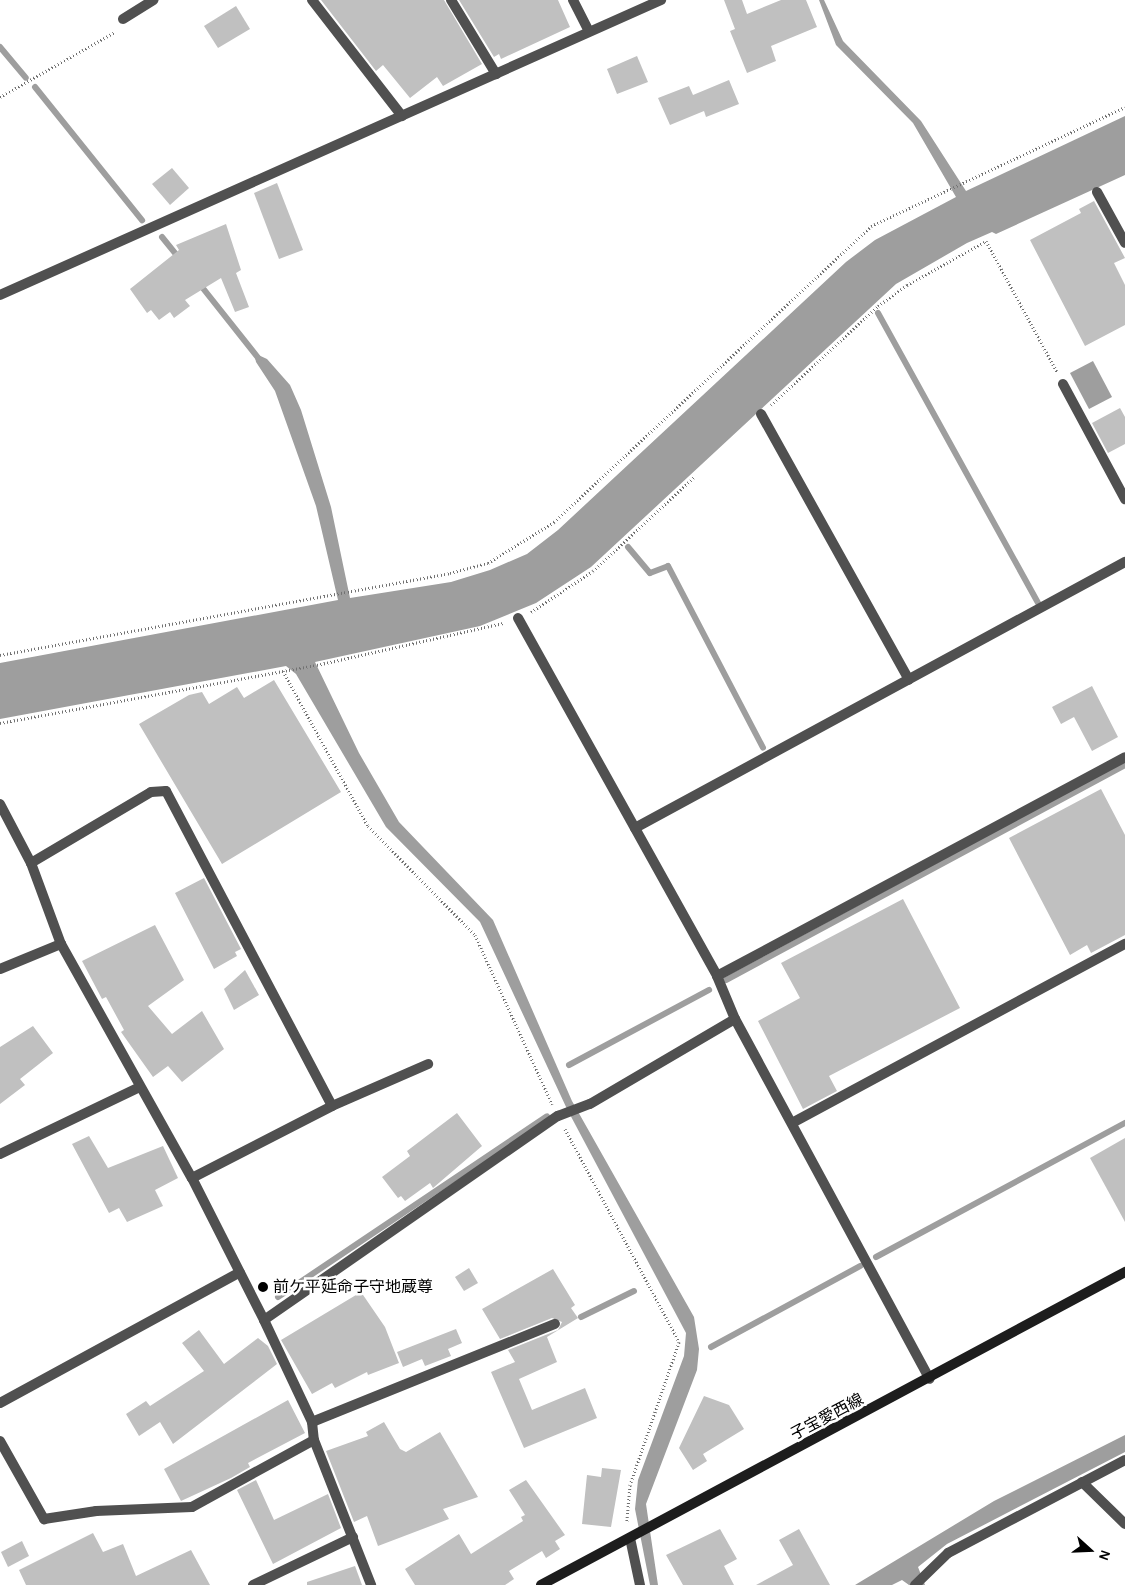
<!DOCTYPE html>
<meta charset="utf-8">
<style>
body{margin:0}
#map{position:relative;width:1125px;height:1585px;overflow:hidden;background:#fff;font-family:Karla,"Noto Sans JP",sans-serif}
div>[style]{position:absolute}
.water>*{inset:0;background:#9e9e9e}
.stream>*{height:6px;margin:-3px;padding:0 3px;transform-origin:3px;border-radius:3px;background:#9e9e9e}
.building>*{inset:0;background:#c0c0c0}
.path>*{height:3px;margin-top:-1.5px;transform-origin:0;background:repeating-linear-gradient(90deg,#727272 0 1px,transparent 0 3.5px)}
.minor>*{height:10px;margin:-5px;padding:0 5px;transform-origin:5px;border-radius:5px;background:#505050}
.secondary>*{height:10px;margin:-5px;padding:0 5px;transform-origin:5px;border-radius:5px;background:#1d1d1d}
.dots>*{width:14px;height:14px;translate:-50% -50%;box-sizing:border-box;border:2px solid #fff;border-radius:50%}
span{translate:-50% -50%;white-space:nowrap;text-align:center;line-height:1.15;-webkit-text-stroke:5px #fff;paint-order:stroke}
.poi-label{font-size:16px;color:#000}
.left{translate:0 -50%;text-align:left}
.street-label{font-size:16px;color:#000}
.north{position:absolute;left:1065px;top:1525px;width:50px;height:50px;-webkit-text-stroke:4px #fff;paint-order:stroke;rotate:110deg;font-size:14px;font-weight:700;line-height:20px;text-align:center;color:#000}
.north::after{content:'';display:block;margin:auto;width:18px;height:22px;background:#000;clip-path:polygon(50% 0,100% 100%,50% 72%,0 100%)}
</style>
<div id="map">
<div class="water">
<i style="clip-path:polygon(819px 0,824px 0,843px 41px,921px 121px,966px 191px,1125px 116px,1125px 175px,996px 234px,992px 232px,967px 243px,896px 284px,591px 567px,536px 603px,480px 626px,315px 662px,359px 753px,399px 822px,493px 920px,572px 1101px,694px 1317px,699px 1349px,697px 1370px,646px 1504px,658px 1585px,650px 1585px,635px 1509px,638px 1480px,684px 1356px,686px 1333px,567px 1109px,480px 922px,386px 827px,296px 674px,286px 666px,0 719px,0 663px,338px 600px,316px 506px,275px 391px,256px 362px,254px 353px,267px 359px,290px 385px,301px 410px,331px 507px,350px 598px,451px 582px,490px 570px,527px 554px,558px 530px,846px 262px,875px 240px,956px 197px,913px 123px,836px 45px)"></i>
<i style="clip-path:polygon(1093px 361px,1112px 397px,1089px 409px,1070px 373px)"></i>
<i style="clip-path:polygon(1125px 1435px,1125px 1452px,947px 1544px,918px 1567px,925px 1585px,909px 1585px,902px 1580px,892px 1585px,855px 1585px,994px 1501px)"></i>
</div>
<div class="stream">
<i style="left:0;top:47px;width:40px;rotate:50deg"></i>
<i style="left:35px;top:87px;width:171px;rotate:51.2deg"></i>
<i style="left:162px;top:237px;width:28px;rotate:51deg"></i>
<i style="left:198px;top:282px;width:98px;rotate:51.6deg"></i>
<i style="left:878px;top:313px;width:331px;rotate:61.1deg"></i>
<i style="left:628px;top:547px;width:34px;rotate:50deg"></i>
<i style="left:650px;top:573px;width:19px;rotate:-21deg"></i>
<i style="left:668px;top:566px;width:205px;rotate:62.4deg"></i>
<i style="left:726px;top:980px;width:453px;rotate:-28.3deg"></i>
<i style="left:569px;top:1065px;width:159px;rotate:-28.2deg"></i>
<i style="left:876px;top:1257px;width:283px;rotate:-28.3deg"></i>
<i style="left:278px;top:1297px;width:324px;rotate:-33.9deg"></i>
<i style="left:581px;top:1317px;width:59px;rotate:-26.1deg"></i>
<i style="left:711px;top:1347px;width:170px;rotate:-28.5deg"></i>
</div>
<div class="building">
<i style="clip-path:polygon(321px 0,444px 0,482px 64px,443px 86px,437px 77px,410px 98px,383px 65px,376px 71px)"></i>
<i style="clip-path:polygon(459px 0,558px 0,570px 27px,501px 59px,499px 54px,494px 57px)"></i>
<i style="clip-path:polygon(724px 0,742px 0,747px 14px,781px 0,806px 0,817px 27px,771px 46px,776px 61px,747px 73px,730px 31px,735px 29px)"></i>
<i style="clip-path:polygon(236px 6px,250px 29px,218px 48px,204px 26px)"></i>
<i style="clip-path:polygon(637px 56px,648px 82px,617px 94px,607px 69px)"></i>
<i style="clip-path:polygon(729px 80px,739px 104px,706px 117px,704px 111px,670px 125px,658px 98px,689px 86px,693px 95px)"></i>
<i style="clip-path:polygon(172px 168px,189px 188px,170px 205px,152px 184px)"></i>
<i style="clip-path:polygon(277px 183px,303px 250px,279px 259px,254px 193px)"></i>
<i style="clip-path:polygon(1094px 201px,1125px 258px,1114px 263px,1125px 285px,1125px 325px,1085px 346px,1030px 240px,1081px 213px,1079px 209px)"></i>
<i style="clip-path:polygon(226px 224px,241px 270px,236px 273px,249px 307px,235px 312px,221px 278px,185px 300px,190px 306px,174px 318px,170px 312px,159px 320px,151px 310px,147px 313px,130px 289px,179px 250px,176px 245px)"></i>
<i style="clip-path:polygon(1120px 408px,1125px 417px,1125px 444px,1108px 453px,1092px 423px)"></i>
<i style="clip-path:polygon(274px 680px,341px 792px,222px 864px,139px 724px,189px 695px,202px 692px,209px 704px,237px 687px,244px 698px)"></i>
<i style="clip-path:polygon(1092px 686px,1118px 737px,1092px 751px,1074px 717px,1061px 724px,1052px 707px)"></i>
<i style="clip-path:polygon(1101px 789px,1125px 835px,1125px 935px,1091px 953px,1087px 945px,1070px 955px,1009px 838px)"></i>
<i style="clip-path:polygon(204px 878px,241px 949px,235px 952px,237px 956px,214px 969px,175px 893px)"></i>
<i style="clip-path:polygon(903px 899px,960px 1008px,829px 1076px,837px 1091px,803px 1109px,758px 1021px,800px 998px,781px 963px)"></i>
<i style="clip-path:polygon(155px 925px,184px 980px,148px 1006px,172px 1034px,202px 1011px,224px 1049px,182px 1082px,168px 1066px,153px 1077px,121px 1032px,124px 1030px,106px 997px,102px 999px,82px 961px)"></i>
<i style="clip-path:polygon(245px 970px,259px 995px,234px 1010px,224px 989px)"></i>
<i style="clip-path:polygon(33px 1026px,53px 1053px,20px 1079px,25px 1085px,0 1104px,0 1047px)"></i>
<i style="clip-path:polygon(457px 1113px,482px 1146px,433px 1188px,430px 1183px,405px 1201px,401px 1196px,398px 1198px,382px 1177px,410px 1156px,407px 1151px)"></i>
<i style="clip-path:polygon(89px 1136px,108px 1168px,163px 1146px,178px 1178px,155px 1190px,163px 1206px,127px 1222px,119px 1208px,109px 1213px,72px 1144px)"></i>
<i style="clip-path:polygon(1125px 1138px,1125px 1222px,1090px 1158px)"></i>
<i style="clip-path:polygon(469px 1268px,478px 1283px,464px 1291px,455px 1277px)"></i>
<i style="clip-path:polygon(553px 1269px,575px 1305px,571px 1308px,578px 1318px,547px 1337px,557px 1362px,519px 1379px,532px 1410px,585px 1388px,597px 1418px,524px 1448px,491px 1372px,515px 1362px,508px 1350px,558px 1330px,562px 1322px,552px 1318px,500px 1339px,482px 1309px)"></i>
<i style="clip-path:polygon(361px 1292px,385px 1327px,399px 1363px,368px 1375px,367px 1372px,335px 1388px,332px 1383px,312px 1394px,281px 1340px)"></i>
<i style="clip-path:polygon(456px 1329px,462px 1343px,448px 1349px,451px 1356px,425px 1366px,422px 1359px,403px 1367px,397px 1352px)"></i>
<i style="clip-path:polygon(199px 1330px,224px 1364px,258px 1338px,268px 1346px,277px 1364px,173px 1444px,160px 1422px,139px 1436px,126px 1414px,146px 1401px,150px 1406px,204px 1371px,182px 1343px)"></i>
<i style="clip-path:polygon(704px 1396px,729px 1405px,744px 1429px,703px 1454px,707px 1461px,693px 1470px,679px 1448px)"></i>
<i style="clip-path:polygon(288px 1400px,305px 1433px,248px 1463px,250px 1467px,231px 1478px,181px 1501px,164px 1469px)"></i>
<i style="clip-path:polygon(384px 1422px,400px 1449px,406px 1452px,440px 1432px,478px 1497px,443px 1509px,449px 1519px,378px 1546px,367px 1516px,354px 1522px,326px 1451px,368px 1436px,366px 1432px)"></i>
<i style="clip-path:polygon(602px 1468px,621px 1470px,611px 1527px,582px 1524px,587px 1475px,601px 1477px)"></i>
<i style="clip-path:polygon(256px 1480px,274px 1520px,328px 1494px,341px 1528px,273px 1564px,237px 1490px)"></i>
<i style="clip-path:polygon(526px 1480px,565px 1535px,555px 1541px,560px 1549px,546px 1558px,542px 1551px,509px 1571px,514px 1579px,505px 1585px,415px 1585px,405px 1569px,459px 1534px,471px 1554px,523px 1521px,521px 1517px,525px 1515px,509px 1490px)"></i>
<i style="clip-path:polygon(720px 1529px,737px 1559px,724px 1566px,734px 1585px,683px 1585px,666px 1555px)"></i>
<i style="clip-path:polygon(799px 1529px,830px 1585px,756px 1585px,793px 1565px,779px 1540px)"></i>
<i style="clip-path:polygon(93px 1533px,103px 1552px,123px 1544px,136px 1576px,191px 1550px,210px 1585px,26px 1585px,19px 1570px)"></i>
<i style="clip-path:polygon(22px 1541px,29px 1556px,8px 1567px,1px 1552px)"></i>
<i style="clip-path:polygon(355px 1566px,362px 1585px,307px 1585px,307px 1582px)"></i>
</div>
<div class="path">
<i style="left:0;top:97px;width:132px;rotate:-29.5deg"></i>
<i style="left:771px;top:405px;width:146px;rotate:-42.8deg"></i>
<i style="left:878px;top:306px;width:36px;rotate:-36deg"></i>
<i style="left:907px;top:285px;width:90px;rotate:-29.1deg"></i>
<i style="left:986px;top:241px;width:149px;rotate:61.5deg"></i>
<i style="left:531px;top:612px;width:74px;rotate:-33.5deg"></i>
<i style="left:593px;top:571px;width:138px;rotate:-42.9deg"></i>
<i style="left:0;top:655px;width:457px;rotate:-10.3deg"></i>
<i style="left:450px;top:573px;width:39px;rotate:-15deg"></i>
<i style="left:488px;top:563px;width:78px;rotate:-31.8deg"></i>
<i style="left:554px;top:522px;width:434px;rotate:-43deg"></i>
<i style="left:871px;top:226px;width:280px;rotate:-25.1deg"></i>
<i style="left:283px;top:671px;width:177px;rotate:61.3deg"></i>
<i style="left:368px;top:826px;width:153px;rotate:45.5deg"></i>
<i style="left:475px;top:935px;width:186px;rotate:65.5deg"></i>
<i style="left:0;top:723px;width:322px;rotate:-10.4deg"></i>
<i style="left:317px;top:665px;width:192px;rotate:-12.7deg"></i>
<i style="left:565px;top:1129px;width:242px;rotate:61.8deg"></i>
<i style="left:679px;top:1342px;width:151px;rotate:108.9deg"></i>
<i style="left:630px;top:1485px;width:38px;rotate:95deg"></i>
</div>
<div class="minor">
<i style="left:312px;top:0;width:147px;rotate:52.2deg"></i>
<i style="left:451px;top:0;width:87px;rotate:58.7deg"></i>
<i style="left:573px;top:0;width:35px;rotate:63deg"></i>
<i style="left:123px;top:19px;width:36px;rotate:-32deg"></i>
<i style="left:1097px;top:192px;width:58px;rotate:61.2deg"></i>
<i style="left:0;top:295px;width:724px;rotate:-24.05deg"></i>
<i style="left:1063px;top:384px;width:131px;rotate:61.7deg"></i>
<i style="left:761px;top:414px;width:304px;rotate:60.9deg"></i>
<i style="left:518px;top:618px;width:410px;rotate:60.9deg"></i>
<i style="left:717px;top:976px;width:47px;rotate:67.3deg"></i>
<i style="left:735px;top:1019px;width:409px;rotate:61.6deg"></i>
<i style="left:0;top:804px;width:67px;rotate:62.3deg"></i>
<i style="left:31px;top:863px;width:86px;rotate:69.7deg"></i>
<i style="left:635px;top:828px;width:558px;rotate:-28.5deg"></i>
<i style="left:31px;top:863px;width:139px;rotate:-30.6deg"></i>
<i style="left:151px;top:792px;width:15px;rotate:-4deg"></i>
<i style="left:166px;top:791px;width:356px;rotate:62.2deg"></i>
<i style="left:0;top:969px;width:66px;rotate:-22.3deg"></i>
<i style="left:61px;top:944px;width:268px;rotate:60.8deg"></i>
<i style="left:192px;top:1178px;width:159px;rotate:63.1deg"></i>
<i style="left:264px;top:1320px;width:113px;rotate:64.8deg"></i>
<i style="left:312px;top:1422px;width:18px;rotate:84deg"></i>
<i style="left:314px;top:1440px;width:156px;rotate:68.5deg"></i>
<i style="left:717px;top:976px;width:463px;rotate:-28.2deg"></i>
<i style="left:792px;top:1123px;width:378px;rotate:-28.3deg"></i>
<i style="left:0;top:1154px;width:155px;rotate:-25.6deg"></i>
<i style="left:192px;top:1178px;width:157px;rotate:-27.2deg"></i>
<i style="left:332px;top:1106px;width:105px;rotate:-23.6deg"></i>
<i style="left:264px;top:1320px;width:358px;rotate:-34.8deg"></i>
<i style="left:558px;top:1116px;width:34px;rotate:-21deg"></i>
<i style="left:590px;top:1104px;width:168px;rotate:-30.4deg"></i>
<i style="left:0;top:1403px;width:273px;rotate:-28.6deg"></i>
<i style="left:312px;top:1422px;width:262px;rotate:-22deg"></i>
<i style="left:0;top:1441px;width:90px;rotate:60.6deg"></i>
<i style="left:44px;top:1519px;width:53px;rotate:-8.7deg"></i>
<i style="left:96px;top:1511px;width:96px;rotate:-2.4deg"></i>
<i style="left:192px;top:1507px;width:139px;rotate:-28.8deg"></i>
<i style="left:1082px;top:1482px;width:60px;rotate:44.3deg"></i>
<i style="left:630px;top:1538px;width:48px;rotate:78deg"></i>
<i style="left:253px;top:1585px;width:111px;rotate:-25.6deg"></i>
<i style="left:915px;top:1585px;width:46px;rotate:-44.1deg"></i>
<i style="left:948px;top:1553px;width:200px;rotate:-27.7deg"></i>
</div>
<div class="secondary">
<i style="left:541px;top:1585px;width:663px;rotate:-28.19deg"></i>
</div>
<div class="dots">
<i style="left:263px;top:1287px;background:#000"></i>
</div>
<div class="poi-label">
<span class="left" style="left:273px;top:1287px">前ケ平延命子守地蔵尊</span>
</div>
<div class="street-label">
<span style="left:827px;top:1417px;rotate:-28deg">子宝愛西線</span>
</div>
<div class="north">N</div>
</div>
